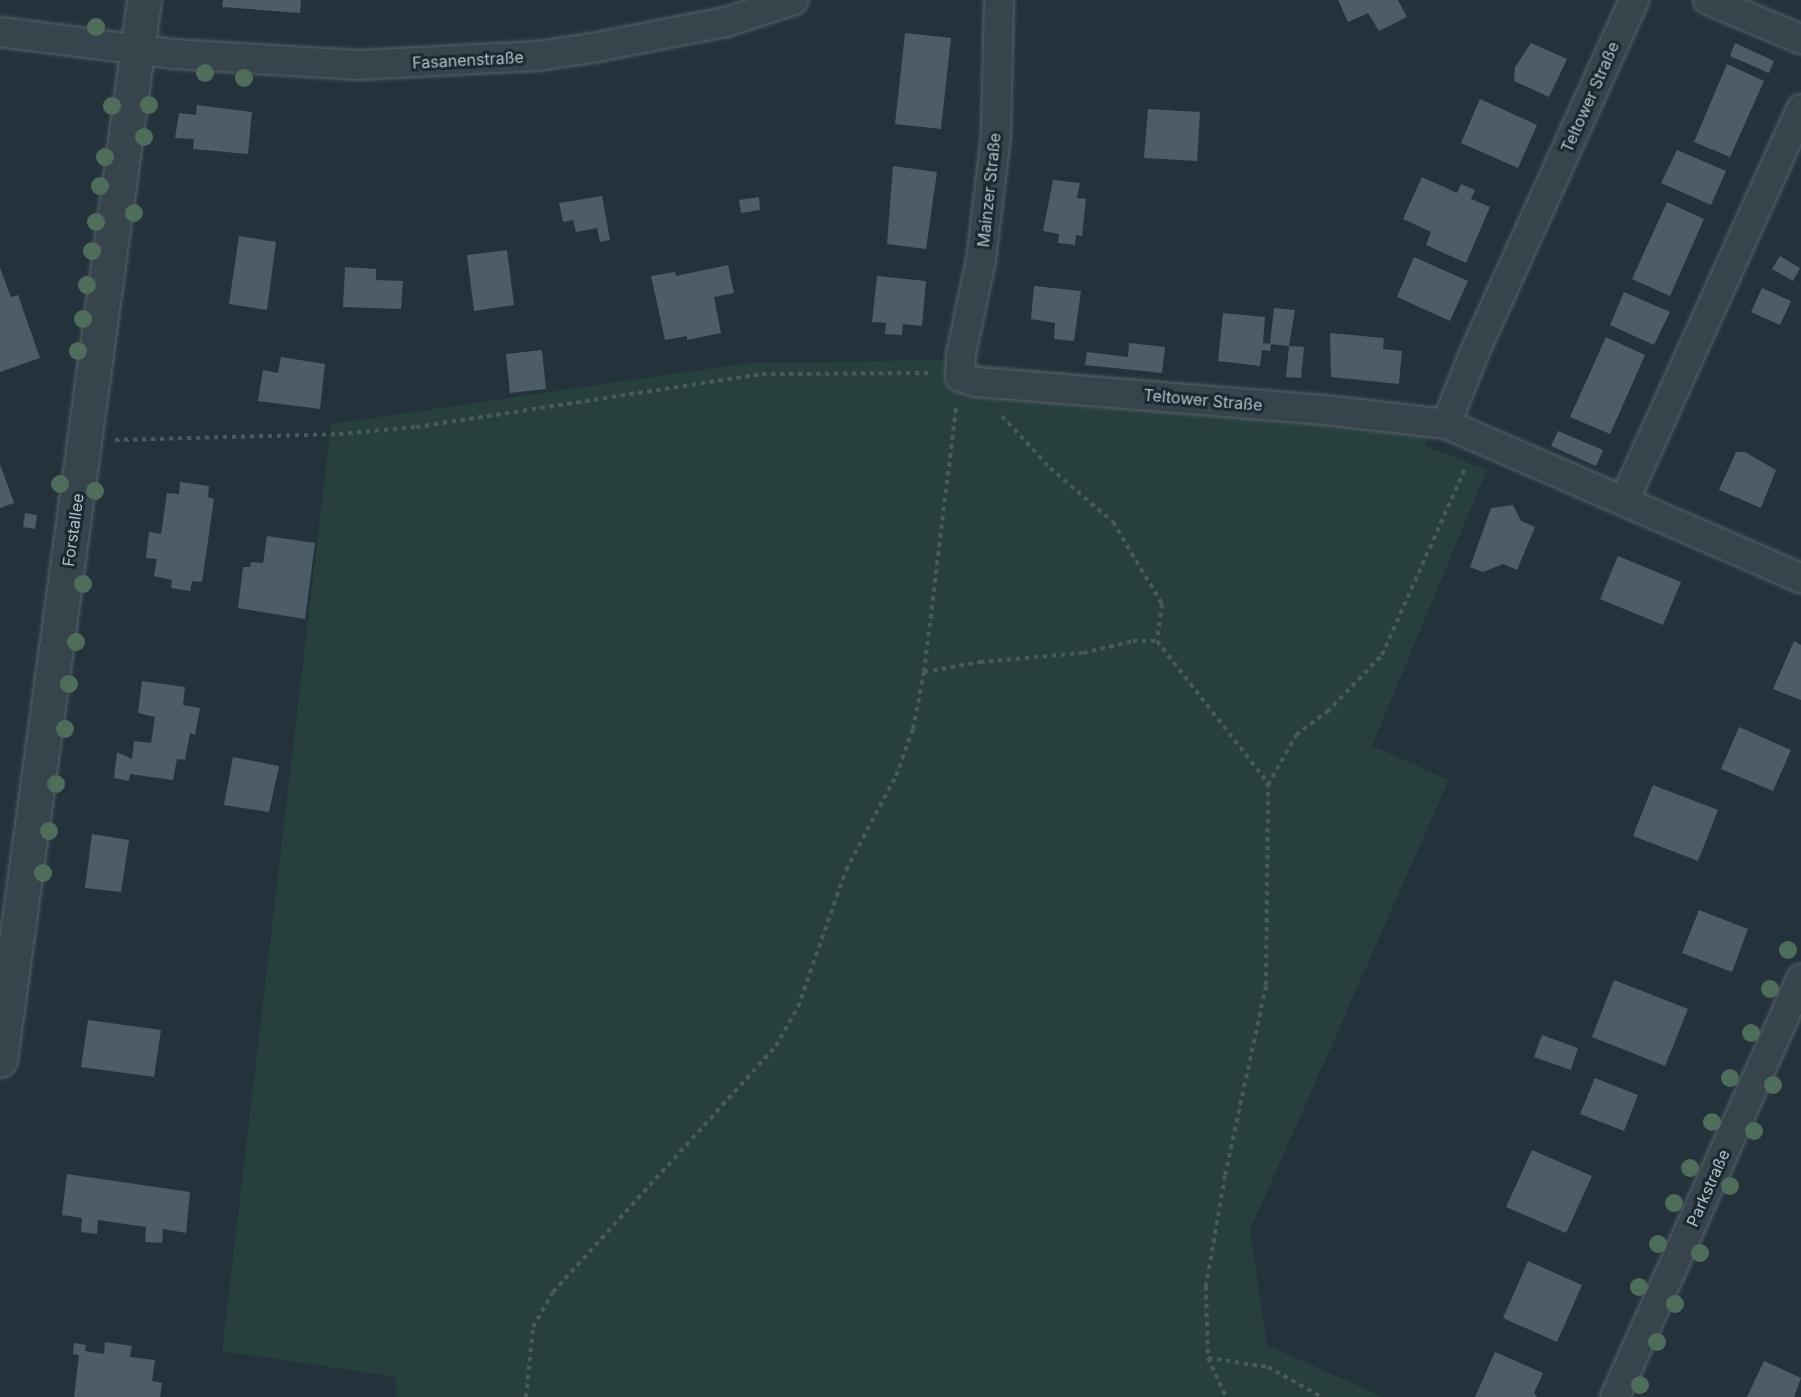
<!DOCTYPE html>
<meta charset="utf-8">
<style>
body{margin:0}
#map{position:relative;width:1801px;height:1397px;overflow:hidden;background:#24323c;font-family:Inter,sans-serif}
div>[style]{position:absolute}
.green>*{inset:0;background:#273f3d}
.building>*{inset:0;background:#4c5d67}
.path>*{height:4px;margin-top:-2px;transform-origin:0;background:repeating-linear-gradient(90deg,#465b5a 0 4.5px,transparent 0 9px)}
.roads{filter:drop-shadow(0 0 2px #56626a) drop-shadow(0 0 2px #56626a)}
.minor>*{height:28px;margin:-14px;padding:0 14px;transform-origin:14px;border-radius:14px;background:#37444c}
.tertiary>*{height:33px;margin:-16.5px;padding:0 16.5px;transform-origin:16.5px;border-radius:16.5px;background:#37444c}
.trees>*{width:18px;height:18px;margin:-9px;border-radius:50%;background:#4f6d5b}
span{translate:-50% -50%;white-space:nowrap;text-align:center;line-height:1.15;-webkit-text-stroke:6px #1d2931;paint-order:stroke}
.street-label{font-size:16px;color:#b3bfc8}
</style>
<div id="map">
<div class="green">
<i style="clip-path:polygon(939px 360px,1438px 408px,1425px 446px,1487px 470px,1372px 746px,1449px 780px,1250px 1230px,1267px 1345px,1383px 1397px,396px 1397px,396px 1377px,222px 1351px,331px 424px,747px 363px)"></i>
</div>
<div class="building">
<i style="clip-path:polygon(223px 0,301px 0,300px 13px,222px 7px)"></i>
<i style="clip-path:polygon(1338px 0,1398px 0,1407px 17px,1379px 31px,1368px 13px,1348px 22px)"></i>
<i style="clip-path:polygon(905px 33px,951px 38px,941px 129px,895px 124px)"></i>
<i style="clip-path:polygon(1531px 43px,1567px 59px,1549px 97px,1514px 81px,1515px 67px)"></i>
<i style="clip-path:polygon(1735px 43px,1774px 61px,1769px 73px,1730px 56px)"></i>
<i style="clip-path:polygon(1727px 64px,1764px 81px,1730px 157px,1694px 142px)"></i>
<i style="clip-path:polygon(1480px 99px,1537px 125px,1518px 168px,1461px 143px)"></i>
<i style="clip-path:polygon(197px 105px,252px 112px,248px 154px,193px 149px,194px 139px,175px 138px,179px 113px,196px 115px)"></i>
<i style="clip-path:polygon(1148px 109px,1200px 112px,1197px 161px,1144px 158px)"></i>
<i style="clip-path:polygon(1677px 150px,1726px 171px,1711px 205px,1661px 183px)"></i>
<i style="clip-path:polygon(893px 166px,937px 172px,926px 249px,887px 244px)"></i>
<i style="clip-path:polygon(1422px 177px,1457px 193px,1461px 184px,1475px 190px,1471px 199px,1490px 207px,1466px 263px,1426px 245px,1431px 232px,1403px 219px)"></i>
<i style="clip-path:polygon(1053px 180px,1080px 183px,1077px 198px,1086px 199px,1082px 236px,1076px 235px,1075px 245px,1058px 243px,1059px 234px,1043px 231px)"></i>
<i style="clip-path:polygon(602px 196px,610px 240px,600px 242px,597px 228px,576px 232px,573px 220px,563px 222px,559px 203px)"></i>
<i style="clip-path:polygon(759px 197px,760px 210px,741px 213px,739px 200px)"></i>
<i style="clip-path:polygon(1667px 202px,1704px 219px,1670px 296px,1632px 279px)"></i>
<i style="clip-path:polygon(239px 236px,276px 242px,267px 310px,229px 304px)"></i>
<i style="clip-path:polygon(507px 250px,514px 305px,474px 311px,467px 255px)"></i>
<i style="clip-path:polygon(1780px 256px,1800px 268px,1793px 281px,1772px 269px)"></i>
<i style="clip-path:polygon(1414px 257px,1468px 281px,1450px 321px,1397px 297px)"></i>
<i style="clip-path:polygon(728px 265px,734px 293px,714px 297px,721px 333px,687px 340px,687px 336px,665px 340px,651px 276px,675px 272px,676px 276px)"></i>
<i style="clip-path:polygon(345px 267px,376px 269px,376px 280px,403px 281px,401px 309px,343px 307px)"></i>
<i style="clip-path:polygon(0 268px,11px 297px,18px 295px,40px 358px,0 372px)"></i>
<i style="clip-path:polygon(877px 276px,926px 281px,922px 326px,903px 324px,902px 335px,885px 334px,886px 323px,872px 322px)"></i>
<i style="clip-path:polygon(1034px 286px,1081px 291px,1074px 341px,1054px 339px,1055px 323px,1031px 319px)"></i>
<i style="clip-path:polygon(1762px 288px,1791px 301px,1780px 325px,1751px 312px)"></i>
<i style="clip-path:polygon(1624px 292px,1670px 312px,1654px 345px,1610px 325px)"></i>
<i style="clip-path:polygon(1274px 308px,1295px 310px,1289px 346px,1270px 344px)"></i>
<i style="clip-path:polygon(1223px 313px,1265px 317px,1263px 343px,1271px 344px,1270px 351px,1262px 350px,1260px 366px,1218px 361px)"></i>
<i style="clip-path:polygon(1330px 333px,1384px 338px,1383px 349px,1402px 351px,1399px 384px,1331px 377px)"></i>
<i style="clip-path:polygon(1606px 337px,1645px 355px,1610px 434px,1570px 417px)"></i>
<i style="clip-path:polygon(1129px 343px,1165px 347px,1162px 373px,1085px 365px,1087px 352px,1128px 357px)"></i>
<i style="clip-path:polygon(1289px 346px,1304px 347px,1301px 378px,1286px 377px)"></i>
<i style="clip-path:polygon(542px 350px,546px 389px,510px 393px,506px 354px)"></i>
<i style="clip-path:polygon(281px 357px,325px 364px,320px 409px,258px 401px,263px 370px,278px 373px)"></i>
<i style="clip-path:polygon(1558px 431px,1603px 450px,1596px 466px,1551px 446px)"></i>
<i style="clip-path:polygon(1736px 452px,1745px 452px,1776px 470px,1761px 508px,1719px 490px)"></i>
<i style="clip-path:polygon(0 464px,14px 503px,0 508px)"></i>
<i style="clip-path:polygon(180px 482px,209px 486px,208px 497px,214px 499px,202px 582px,192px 581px,190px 591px,171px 588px,172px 580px,154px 576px,157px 559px,146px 558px,149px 532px,161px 534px,167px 493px,179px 494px)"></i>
<i style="clip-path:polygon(1513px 505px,1521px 521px,1535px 527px,1517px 570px,1503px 564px,1483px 572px,1470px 567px,1491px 508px)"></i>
<i style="clip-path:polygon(25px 513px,37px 515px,35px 529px,23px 527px)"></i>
<i style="clip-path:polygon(267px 536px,315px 543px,305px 619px,238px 608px,243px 567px,250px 567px,251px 562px,263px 563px)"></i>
<i style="clip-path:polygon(1618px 556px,1681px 582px,1663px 625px,1600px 599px)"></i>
<i style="clip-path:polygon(1794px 641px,1801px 645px,1801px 700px,1773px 689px)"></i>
<i style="clip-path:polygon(142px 681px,185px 687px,183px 705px,200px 708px,195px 735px,190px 733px,185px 760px,177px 759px,173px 780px,130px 774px,129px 781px,114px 778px,117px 752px,132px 759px,134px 741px,151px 743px,155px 717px,138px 713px)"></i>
<i style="clip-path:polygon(1739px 727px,1791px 750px,1773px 791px,1721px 769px)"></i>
<i style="clip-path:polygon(233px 757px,279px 766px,269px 812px,224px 805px)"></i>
<i style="clip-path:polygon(1653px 785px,1718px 810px,1698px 861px,1633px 836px)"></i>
<i style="clip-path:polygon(92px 834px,129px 840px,121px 892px,85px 888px)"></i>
<i style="clip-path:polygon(1699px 910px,1748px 929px,1732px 972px,1682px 953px)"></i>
<i style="clip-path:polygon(1614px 980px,1688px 1009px,1665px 1066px,1592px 1037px)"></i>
<i style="clip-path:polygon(88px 1020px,161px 1030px,154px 1077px,81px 1067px)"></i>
<i style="clip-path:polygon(1542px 1035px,1578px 1048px,1571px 1070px,1534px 1057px)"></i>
<i style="clip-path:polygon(1595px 1078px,1638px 1095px,1624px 1131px,1580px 1114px)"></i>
<i style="clip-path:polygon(1532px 1150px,1592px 1176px,1566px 1233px,1506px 1207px)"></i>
<i style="clip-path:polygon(67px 1174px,190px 1192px,186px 1233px,163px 1229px,162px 1243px,145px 1242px,146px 1227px,98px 1220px,97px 1234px,81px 1232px,82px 1218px,62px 1215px)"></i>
<i style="clip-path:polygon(1528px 1261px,1582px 1285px,1557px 1342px,1503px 1318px)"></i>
<i style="clip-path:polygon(105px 1342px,132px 1346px,130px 1357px,155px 1360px,152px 1381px,162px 1383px,160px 1397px,74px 1397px,79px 1355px,73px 1354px,74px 1343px,86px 1345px,85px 1351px,104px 1354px)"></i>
<i style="clip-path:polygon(1495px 1352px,1543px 1373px,1534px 1393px,1537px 1397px,1475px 1397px)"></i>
<i style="clip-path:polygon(1764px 1361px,1801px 1378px,1794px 1397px,1747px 1397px)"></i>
</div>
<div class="path">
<i style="left:1002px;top:416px;width:71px;rotate:47.3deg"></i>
<i style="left:1050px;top:468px;width:83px;rotate:40.6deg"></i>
<i style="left:1113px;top:522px;width:96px;rotate:59.1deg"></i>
<i style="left:1162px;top:604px;width:37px;rotate:98deg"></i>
<i style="left:1157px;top:641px;width:180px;rotate:52deg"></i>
<i style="left:1268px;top:783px;width:203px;rotate:90.6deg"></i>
<i style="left:1266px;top:986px;width:194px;rotate:102.2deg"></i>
<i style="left:1225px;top:1176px;width:112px;rotate:99.8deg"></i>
<i style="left:1206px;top:1286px;width:72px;rotate:88.4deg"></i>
<i style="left:1208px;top:1358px;width:43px;rotate:65.2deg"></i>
<i style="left:115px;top:440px;width:224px;rotate:-1.5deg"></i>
<i style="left:339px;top:434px;width:77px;rotate:-5.2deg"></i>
<i style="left:416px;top:427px;width:350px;rotate:-8.7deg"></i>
<i style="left:762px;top:374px;width:169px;rotate:-0.3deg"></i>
<i style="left:924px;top:672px;width:57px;rotate:-10.1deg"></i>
<i style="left:980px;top:662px;width:103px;rotate:-5deg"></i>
<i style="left:1083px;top:653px;width:51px;rotate:-13.5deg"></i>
<i style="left:1133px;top:641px;width:24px"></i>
<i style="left:1268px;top:785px;width:57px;rotate:-60.8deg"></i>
<i style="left:1296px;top:735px;width:39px;rotate:-37deg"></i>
<i style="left:1327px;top:712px;width:79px;rotate:-46deg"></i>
<i style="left:1382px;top:655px;width:207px;rotate:-66deg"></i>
<i style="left:1208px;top:1358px;width:61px;rotate:8.5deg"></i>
<i style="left:1268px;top:1367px;width:62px;rotate:29.1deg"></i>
<i style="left:526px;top:1397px;width:70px;rotate:-84.3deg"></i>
<i style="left:533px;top:1327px;width:40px;rotate:-60.3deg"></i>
<i style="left:553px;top:1292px;width:332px;rotate:-47.8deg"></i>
<i style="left:776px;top:1046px;width:45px;rotate:-60.6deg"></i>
<i style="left:798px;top:1007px;width:145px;rotate:-70.7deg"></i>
<i style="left:846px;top:870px;width:106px;rotate:-62deg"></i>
<i style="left:896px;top:776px;width:50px;rotate:-70.1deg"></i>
<i style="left:913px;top:729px;width:58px;rotate:-79.1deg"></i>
<i style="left:924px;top:672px;width:268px;rotate:-83.1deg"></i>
</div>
<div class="roads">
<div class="minor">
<i style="left:999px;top:0;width:136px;rotate:91.3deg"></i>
<i style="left:996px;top:136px;width:125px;rotate:96.9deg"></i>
<i style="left:981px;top:260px;width:96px;rotate:102deg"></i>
<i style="left:961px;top:354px;width:23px;rotate:92deg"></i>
<i style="left:960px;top:377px;width:17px;rotate:17deg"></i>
<i style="left:976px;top:382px;width:350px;rotate:4.6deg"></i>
<i style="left:1325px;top:410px;width:122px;rotate:6.6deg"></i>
<i style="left:1446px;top:424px;width:387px;rotate:23.5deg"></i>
<i style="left:1708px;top:0;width:101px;rotate:22.8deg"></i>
<i style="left:0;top:32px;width:174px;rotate:7.2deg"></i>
<i style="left:173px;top:54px;width:186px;rotate:3.4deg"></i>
<i style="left:359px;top:65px;width:179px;rotate:-2.9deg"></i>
<i style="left:538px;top:56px;width:55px;rotate:-8.4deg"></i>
<i style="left:592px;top:48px;width:136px;rotate:-11deg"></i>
<i style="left:726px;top:22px;width:71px;rotate:-17.9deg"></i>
<i style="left:1446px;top:424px;width:79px;rotate:-68.3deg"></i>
<i style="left:1475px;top:351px;width:385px;rotate:-65.6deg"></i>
<i style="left:1625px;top:499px;width:428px;rotate:-65.7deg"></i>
<i style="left:1615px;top:1397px;width:458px;rotate:-66deg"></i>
</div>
<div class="tertiary">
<i style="left:0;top:1060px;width:1070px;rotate:-82.26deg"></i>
</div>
</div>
<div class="trees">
<i style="left:96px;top:27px"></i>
<i style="left:205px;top:73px"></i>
<i style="left:244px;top:78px"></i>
<i style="left:149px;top:105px"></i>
<i style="left:112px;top:106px"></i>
<i style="left:144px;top:137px"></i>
<i style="left:105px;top:157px"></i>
<i style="left:100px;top:186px"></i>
<i style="left:134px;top:213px"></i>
<i style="left:96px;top:222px"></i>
<i style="left:92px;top:251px"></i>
<i style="left:87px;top:285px"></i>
<i style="left:83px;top:319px"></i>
<i style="left:78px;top:351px"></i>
<i style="left:60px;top:484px"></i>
<i style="left:95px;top:491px"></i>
<i style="left:83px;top:584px"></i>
<i style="left:76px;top:642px"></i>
<i style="left:69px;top:684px"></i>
<i style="left:65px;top:729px"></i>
<i style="left:56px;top:784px"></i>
<i style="left:49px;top:831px"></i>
<i style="left:43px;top:873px"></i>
<i style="left:1788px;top:950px"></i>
<i style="left:1770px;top:989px"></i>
<i style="left:1751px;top:1033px"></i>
<i style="left:1730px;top:1078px"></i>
<i style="left:1773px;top:1085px"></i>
<i style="left:1712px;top:1122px"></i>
<i style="left:1754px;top:1131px"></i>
<i style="left:1690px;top:1168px"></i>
<i style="left:1730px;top:1186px"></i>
<i style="left:1674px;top:1203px"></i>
<i style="left:1658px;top:1244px"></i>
<i style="left:1700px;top:1253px"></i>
<i style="left:1639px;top:1287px"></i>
<i style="left:1675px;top:1304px"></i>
<i style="left:1657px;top:1342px"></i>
<i style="left:1640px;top:1385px"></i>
</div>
<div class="street-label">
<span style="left:468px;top:60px;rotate:-3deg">Fasanenstraße</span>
<span style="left:1590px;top:97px;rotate:-66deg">Teltower Straße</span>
<span style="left:989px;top:190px;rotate:-84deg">Mainzer Straße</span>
<span style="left:1203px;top:400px;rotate:5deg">Teltower Straße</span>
<span style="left:73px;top:530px;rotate:-82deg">Forstallee</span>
<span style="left:1708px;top:1188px;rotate:-66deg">Parkstraße</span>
</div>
</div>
